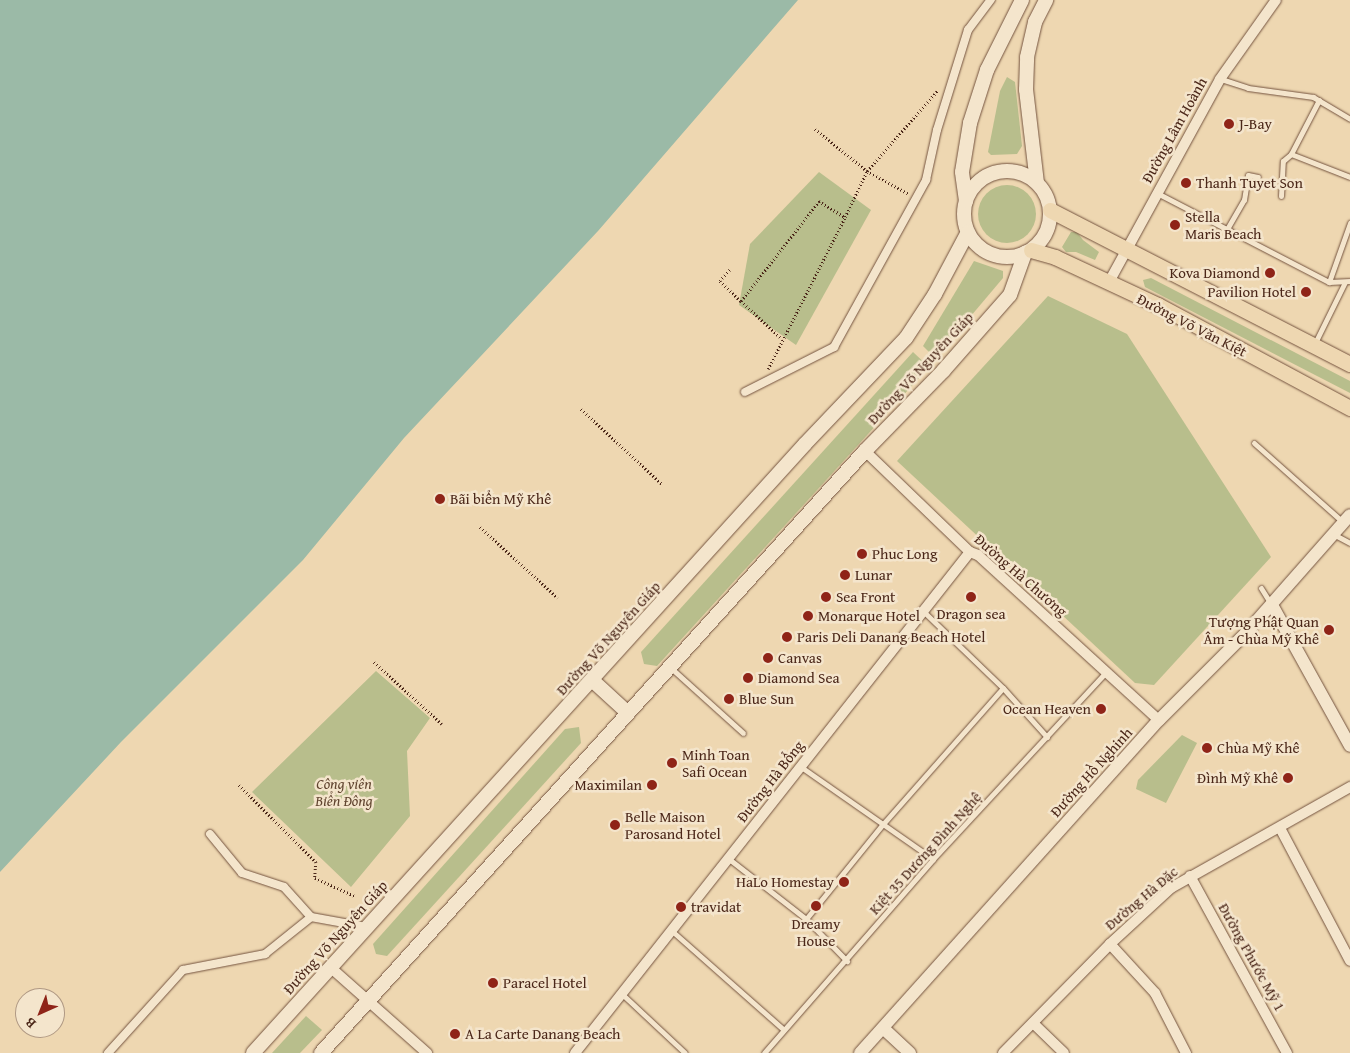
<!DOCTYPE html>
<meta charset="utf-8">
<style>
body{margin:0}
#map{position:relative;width:1350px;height:1053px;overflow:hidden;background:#eed7b1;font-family:"Gentium Book Plus",serif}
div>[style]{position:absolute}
.green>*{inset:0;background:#b8be8c}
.round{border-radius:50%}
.water>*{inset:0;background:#9bbaa7}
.path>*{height:2.5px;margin-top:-1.25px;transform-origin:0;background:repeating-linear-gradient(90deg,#4b2719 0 1px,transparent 0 3.5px)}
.roads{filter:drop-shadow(0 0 1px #74533f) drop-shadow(0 0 1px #74533f)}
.service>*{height:5px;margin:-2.5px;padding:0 2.5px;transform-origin:2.5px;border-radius:2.5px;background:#f4e5cc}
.pedestrian>*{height:8px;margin:-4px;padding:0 4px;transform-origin:4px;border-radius:4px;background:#f4e5cc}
.minor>*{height:10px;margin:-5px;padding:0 5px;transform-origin:5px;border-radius:5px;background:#f4e5cc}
.tertiary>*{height:12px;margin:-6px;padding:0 6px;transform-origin:6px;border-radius:6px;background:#f4e5cc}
.secondary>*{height:14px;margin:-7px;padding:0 7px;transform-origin:7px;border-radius:7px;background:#f4e5cc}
.secondary>.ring{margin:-7px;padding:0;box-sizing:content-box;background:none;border:14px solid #f4e5cc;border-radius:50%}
.primary>*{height:15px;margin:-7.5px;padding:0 7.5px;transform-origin:7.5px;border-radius:7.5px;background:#eed7b1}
.dots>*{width:14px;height:14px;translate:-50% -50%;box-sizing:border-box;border:2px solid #f4e5cc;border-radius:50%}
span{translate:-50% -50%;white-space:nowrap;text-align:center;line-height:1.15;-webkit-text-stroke:5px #f4e5cc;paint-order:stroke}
.poi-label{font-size:15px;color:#4b2719}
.left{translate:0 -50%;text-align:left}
.right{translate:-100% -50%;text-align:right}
.street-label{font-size:15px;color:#4b2719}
.park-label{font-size:15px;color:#614530;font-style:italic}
.north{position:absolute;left:15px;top:988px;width:50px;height:50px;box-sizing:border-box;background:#f4e5cc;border:1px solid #b09984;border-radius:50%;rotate:224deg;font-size:14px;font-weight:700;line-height:20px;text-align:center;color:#4b2719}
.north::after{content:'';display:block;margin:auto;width:18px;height:22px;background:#8f2418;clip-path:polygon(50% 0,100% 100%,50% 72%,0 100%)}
</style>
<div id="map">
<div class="green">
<i style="clip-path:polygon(1007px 77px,1015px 82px,1022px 146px,1017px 154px,991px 155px,988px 152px,1000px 91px)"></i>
<i style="clip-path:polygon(819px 172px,871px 210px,796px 345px,739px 305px,750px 244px)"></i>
<i class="round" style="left:978px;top:185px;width:58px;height:58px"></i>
<i style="clip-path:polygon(1071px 232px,1077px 232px,1083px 240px,1099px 252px,1095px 260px,1076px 252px,1066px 252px,1062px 247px)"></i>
<i style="clip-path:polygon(974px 261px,1003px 271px,1003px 278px,938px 355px,930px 353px,923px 346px)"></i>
<i style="clip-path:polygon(1151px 278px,1350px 381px,1350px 393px,1145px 287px,1143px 280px)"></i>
<i style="clip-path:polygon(1048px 296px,1127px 334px,1271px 557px,1154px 685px,1135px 683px,897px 461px)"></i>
<i style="clip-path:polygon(913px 352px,929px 367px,657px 666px,644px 664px,641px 652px)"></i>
<i style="clip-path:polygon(376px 671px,430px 718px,407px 751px,410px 816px,351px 887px,252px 792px)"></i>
<i style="clip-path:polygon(579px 727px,581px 743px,387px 956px,376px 954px,373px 944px,565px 729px)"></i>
<i style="clip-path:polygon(1182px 735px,1197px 743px,1166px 803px,1136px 789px,1138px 780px)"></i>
<i style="clip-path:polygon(306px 1016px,322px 1030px,300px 1053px,272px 1053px)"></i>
</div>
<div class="water">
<i style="clip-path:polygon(0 0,798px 0,598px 231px,404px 438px,303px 560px,121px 742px,0 872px)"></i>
</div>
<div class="path">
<i style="left:815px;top:129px;width:67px;rotate:38.9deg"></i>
<i style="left:867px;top:171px;width:48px;rotate:28.7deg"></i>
<i style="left:730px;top:270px;width:15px;rotate:132deg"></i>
<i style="left:720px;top:281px;width:29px;rotate:44deg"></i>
<i style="left:741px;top:301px;width:127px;rotate:-52deg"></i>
<i style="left:819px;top:201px;width:31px;rotate:32deg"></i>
<i style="left:845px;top:217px;width:51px;rotate:-64.4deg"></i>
<i style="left:867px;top:171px;width:108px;rotate:-48.8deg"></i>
<i style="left:741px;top:301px;width:56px;rotate:42.8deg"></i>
<i style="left:768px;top:369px;width:170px;rotate:-63.1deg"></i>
<i style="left:581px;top:409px;width:110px;rotate:42.8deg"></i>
<i style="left:480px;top:527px;width:105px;rotate:42.3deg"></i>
<i style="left:374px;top:662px;width:92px;rotate:42.4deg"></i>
<i style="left:239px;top:785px;width:109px;rotate:45deg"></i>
<i style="left:316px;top:862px;width:16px;rotate:94deg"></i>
<i style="left:315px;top:878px;width:44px;rotate:24.2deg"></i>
</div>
<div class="roads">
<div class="service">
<i style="left:1221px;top:79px;width:28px;rotate:18deg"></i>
<i style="left:1248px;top:88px;width:66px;rotate:7.9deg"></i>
<i style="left:1313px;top:97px;width:43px;rotate:30.7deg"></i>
<i style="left:1319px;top:100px;width:61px;rotate:117.4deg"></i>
<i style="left:1291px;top:154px;width:63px;rotate:21.3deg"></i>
<i style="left:1157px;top:193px;width:194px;rotate:27.4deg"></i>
<i style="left:1329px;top:282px;width:21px;rotate:-3deg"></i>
<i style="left:1281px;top:196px;width:35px;rotate:-87deg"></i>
<i style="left:1283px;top:161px;width:11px;rotate:-41deg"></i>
<i style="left:1227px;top:229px;width:34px;rotate:-60deg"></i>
<i style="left:1244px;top:200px;width:25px;rotate:-81deg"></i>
<i style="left:1248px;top:175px;width:10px;rotate:11deg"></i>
<i style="left:1329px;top:282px;width:63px;rotate:-70.4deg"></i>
<i style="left:1315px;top:343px;width:68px;rotate:-63.8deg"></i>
<i style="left:1254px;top:443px;width:119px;rotate:41.6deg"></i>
<i style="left:1335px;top:535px;width:17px;rotate:28deg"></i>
<i style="left:1261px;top:588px;width:19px;rotate:58deg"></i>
<i style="left:923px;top:611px;width:111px;rotate:43.9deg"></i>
<i style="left:1003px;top:688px;width:66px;rotate:48.1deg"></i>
<i style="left:671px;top:668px;width:97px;rotate:42.1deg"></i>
<i style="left:801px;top:767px;width:161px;rotate:34.9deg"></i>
<i style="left:729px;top:859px;width:98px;rotate:37.9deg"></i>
<i style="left:806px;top:919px;width:59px;rotate:45.7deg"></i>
<i style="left:806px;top:919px;width:122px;rotate:-51deg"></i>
<i style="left:883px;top:824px;width:181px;rotate:-48.6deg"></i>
<i style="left:672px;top:931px;width:149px;rotate:41.5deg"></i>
<i style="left:622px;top:994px;width:86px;rotate:43.1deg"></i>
<i style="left:764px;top:1053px;width:257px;rotate:-48.9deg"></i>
<i style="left:933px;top:859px;width:255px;rotate:-47.2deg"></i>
</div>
<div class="pedestrian">
<i style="left:745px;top:392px;width:100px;rotate:-26.8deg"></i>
<i style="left:834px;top:347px;width:191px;rotate:-61.1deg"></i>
<i style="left:926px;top:180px;width:51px;rotate:-77.6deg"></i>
<i style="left:937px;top:130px;width:105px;rotate:-72.8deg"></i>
<i style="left:968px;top:30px;width:38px;rotate:-53deg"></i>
<i style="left:210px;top:834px;width:50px;rotate:50.6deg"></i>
<i style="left:242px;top:873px;width:44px;rotate:18.4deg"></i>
<i style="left:284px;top:887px;width:40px;rotate:48deg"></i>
<i style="left:311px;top:917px;width:56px;rotate:10.3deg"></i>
<i style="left:108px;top:1053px;width:112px;rotate:-47.9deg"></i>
<i style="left:183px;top:970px;width:84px;rotate:-11deg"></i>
<i style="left:265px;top:954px;width:59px;rotate:-38.8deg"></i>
</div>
<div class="minor">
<i style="left:1109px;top:282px;width:231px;rotate:-61.3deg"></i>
<i style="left:1220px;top:79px;width:97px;rotate:-54.7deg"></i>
<i style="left:865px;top:451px;width:146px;rotate:43.9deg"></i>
<i style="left:970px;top:552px;width:9px;rotate:21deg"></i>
<i style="left:978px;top:555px;width:245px;rotate:42.4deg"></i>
<i style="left:1280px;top:828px;width:150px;rotate:62.2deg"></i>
<i style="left:1190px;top:876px;width:202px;rotate:61.3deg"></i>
<i style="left:1110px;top:944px;width:67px;rotate:47.4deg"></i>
<i style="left:1155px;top:993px;width:68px;rotate:62.7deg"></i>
<i style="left:330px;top:967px;width:130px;rotate:41.6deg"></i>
<i style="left:1033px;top:1023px;width:43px;rotate:44.1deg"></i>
<i style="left:575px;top:1053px;width:638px;rotate:-51.75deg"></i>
<i style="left:1003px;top:1053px;width:153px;rotate:-45.5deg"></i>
<i style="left:1110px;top:944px;width:83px;rotate:-42.6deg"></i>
<i style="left:1171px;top:888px;width:206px;rotate:-29.4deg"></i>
</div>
<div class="tertiary">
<i style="left:1272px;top:605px;width:161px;rotate:61deg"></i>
<i style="left:883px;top:1028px;width:37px;rotate:43deg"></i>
<i style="left:860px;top:1053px;width:448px;rotate:-48.1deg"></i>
<i style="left:1159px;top:720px;width:123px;rotate:-45deg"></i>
<i style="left:1246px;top:633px;width:157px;rotate:-48.6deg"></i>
</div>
<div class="secondary">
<i class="ring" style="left:964px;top:171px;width:72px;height:72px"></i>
<i style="left:1037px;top:183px;width:94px;rotate:-96.7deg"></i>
<i style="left:1026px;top:90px;width:33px;rotate:-88deg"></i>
<i style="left:1027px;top:57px;width:36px;rotate:-77deg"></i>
<i style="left:1035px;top:22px;width:25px;rotate:-63deg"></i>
<i style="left:966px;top:201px;width:29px;rotate:-98deg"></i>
<i style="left:962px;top:172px;width:50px;rotate:-80.7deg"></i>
<i style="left:970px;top:123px;width:56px;rotate:-72.2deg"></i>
<i style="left:987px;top:70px;width:78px;rotate:-63.4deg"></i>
<i style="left:592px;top:680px;width:49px;rotate:42.5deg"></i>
<i style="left:253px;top:1053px;width:822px;rotate:-47.81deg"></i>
<i style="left:805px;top:444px;width:146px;rotate:-46.4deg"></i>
<i style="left:906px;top:338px;width:53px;rotate:-56.6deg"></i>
<i style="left:935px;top:294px;width:70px;rotate:-62deg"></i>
<i style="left:321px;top:1053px;width:811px;rotate:-47.9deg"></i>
<i style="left:865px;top:451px;width:112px;rotate:-45.7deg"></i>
<i style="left:943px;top:371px;width:101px;rotate:-48.6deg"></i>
<i style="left:1010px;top:295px;width:45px;rotate:-70.3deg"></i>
</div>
<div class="primary">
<i style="left:1050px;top:210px;width:337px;rotate:27.2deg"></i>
<i style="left:1031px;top:250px;width:25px;rotate:16deg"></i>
<i style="left:1055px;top:257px;width:114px;rotate:25deg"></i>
<i style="left:1158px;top:305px;width:218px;rotate:28.2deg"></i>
</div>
</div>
<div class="dots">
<i style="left:1229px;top:124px;background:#8f2418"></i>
<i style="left:1186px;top:183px;background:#8f2418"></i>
<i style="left:1175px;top:225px;background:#8f2418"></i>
<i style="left:1270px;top:273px;background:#8f2418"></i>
<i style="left:1306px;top:292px;background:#8f2418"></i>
<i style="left:440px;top:499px;background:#8f2418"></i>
<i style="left:862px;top:554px;background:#8f2418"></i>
<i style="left:845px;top:575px;background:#8f2418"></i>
<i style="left:826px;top:597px;background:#8f2418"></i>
<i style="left:971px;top:597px;background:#8f2418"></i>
<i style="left:808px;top:616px;background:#8f2418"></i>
<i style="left:1329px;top:630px;background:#8f2418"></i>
<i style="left:787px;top:637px;background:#8f2418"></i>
<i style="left:768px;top:658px;background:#8f2418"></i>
<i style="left:748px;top:678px;background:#8f2418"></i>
<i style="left:729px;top:699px;background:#8f2418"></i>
<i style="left:1101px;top:709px;background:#8f2418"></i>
<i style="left:1207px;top:748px;background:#8f2418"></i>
<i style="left:672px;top:763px;background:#8f2418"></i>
<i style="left:1288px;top:778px;background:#8f2418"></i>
<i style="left:652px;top:785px;background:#8f2418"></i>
<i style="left:615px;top:825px;background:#8f2418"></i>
<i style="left:844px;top:882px;background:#8f2418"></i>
<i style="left:816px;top:906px;background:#8f2418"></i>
<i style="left:681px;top:907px;background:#8f2418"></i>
<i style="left:493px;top:983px;background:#8f2418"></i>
<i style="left:455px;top:1034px;background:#8f2418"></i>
</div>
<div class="poi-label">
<span class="left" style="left:1239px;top:124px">J-Bay</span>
<span class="left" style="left:1196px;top:183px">Thanh Tuyet Son</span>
<span class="left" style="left:1185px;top:225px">Stella<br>Maris Beach</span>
<span class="right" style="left:1260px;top:273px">Kova Diamond</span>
<span class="right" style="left:1296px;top:292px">Pavilion Hotel</span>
<span class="left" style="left:450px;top:499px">Bãi biển Mỹ Khê</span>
<span class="left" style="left:872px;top:554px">Phuc Long</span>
<span class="left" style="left:855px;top:575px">Lunar</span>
<span class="left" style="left:836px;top:597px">Sea Front</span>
<span style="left:971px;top:614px">Dragon sea</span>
<span class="left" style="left:818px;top:616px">Monarque Hotel</span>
<span class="right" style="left:1319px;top:630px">Tượng Phật Quan<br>Âm - Chùa Mỹ Khê</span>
<span class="left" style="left:797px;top:637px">Paris Deli Danang Beach Hotel</span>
<span class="left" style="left:778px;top:658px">Canvas</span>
<span class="left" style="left:758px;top:678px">Diamond Sea</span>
<span class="left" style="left:739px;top:699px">Blue Sun</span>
<span class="right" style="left:1091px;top:709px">Ocean Heaven</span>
<span class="left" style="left:1217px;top:748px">Chùa Mỹ Khê</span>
<span class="left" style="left:682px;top:763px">Minh Toan<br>Safi Ocean</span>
<span class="right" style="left:1278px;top:778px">Đình Mỹ Khê</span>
<span class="right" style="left:642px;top:785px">Maximilan</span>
<span class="left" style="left:625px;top:825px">Belle Maison<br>Parosand Hotel</span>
<span class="right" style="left:834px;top:882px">HaLo Homestay</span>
<span class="left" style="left:691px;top:907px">travidat</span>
<span style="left:816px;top:932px">Dreamy<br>House</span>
<span class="left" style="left:503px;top:983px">Paracel Hotel</span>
<span class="left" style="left:465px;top:1034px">A La Carte Danang Beach</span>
</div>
<div class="street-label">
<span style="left:1174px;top:130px;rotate:-61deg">Đường Lâm Hoành</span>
<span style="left:1192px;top:325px;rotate:27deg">Đường Võ Văn Kiệt</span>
<span style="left:920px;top:368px;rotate:-47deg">Đường Võ Nguyên Giáp</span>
<span style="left:1021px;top:575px;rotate:41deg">Đường Hà Chương</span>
<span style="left:608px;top:638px;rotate:-48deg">Đường Võ Nguyên Giáp</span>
<span style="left:1091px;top:772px;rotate:-48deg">Đường Hồ Nghinh</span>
<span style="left:770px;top:781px;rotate:-52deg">Đường Hà Bổng</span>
<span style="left:925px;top:853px;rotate:-48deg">Kiệt 35 Dương Đình Nghệ</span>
<span style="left:1141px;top:898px;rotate:-40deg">Đường Hà Đặc</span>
<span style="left:335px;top:937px;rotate:-48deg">Đường Võ Nguyên Giáp</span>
<span style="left:1252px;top:957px;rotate:61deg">Đường Phước Mỹ 1</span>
</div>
<div class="park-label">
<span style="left:344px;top:792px">Công viên<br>Biển Đông</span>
</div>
<div class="north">B</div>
</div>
